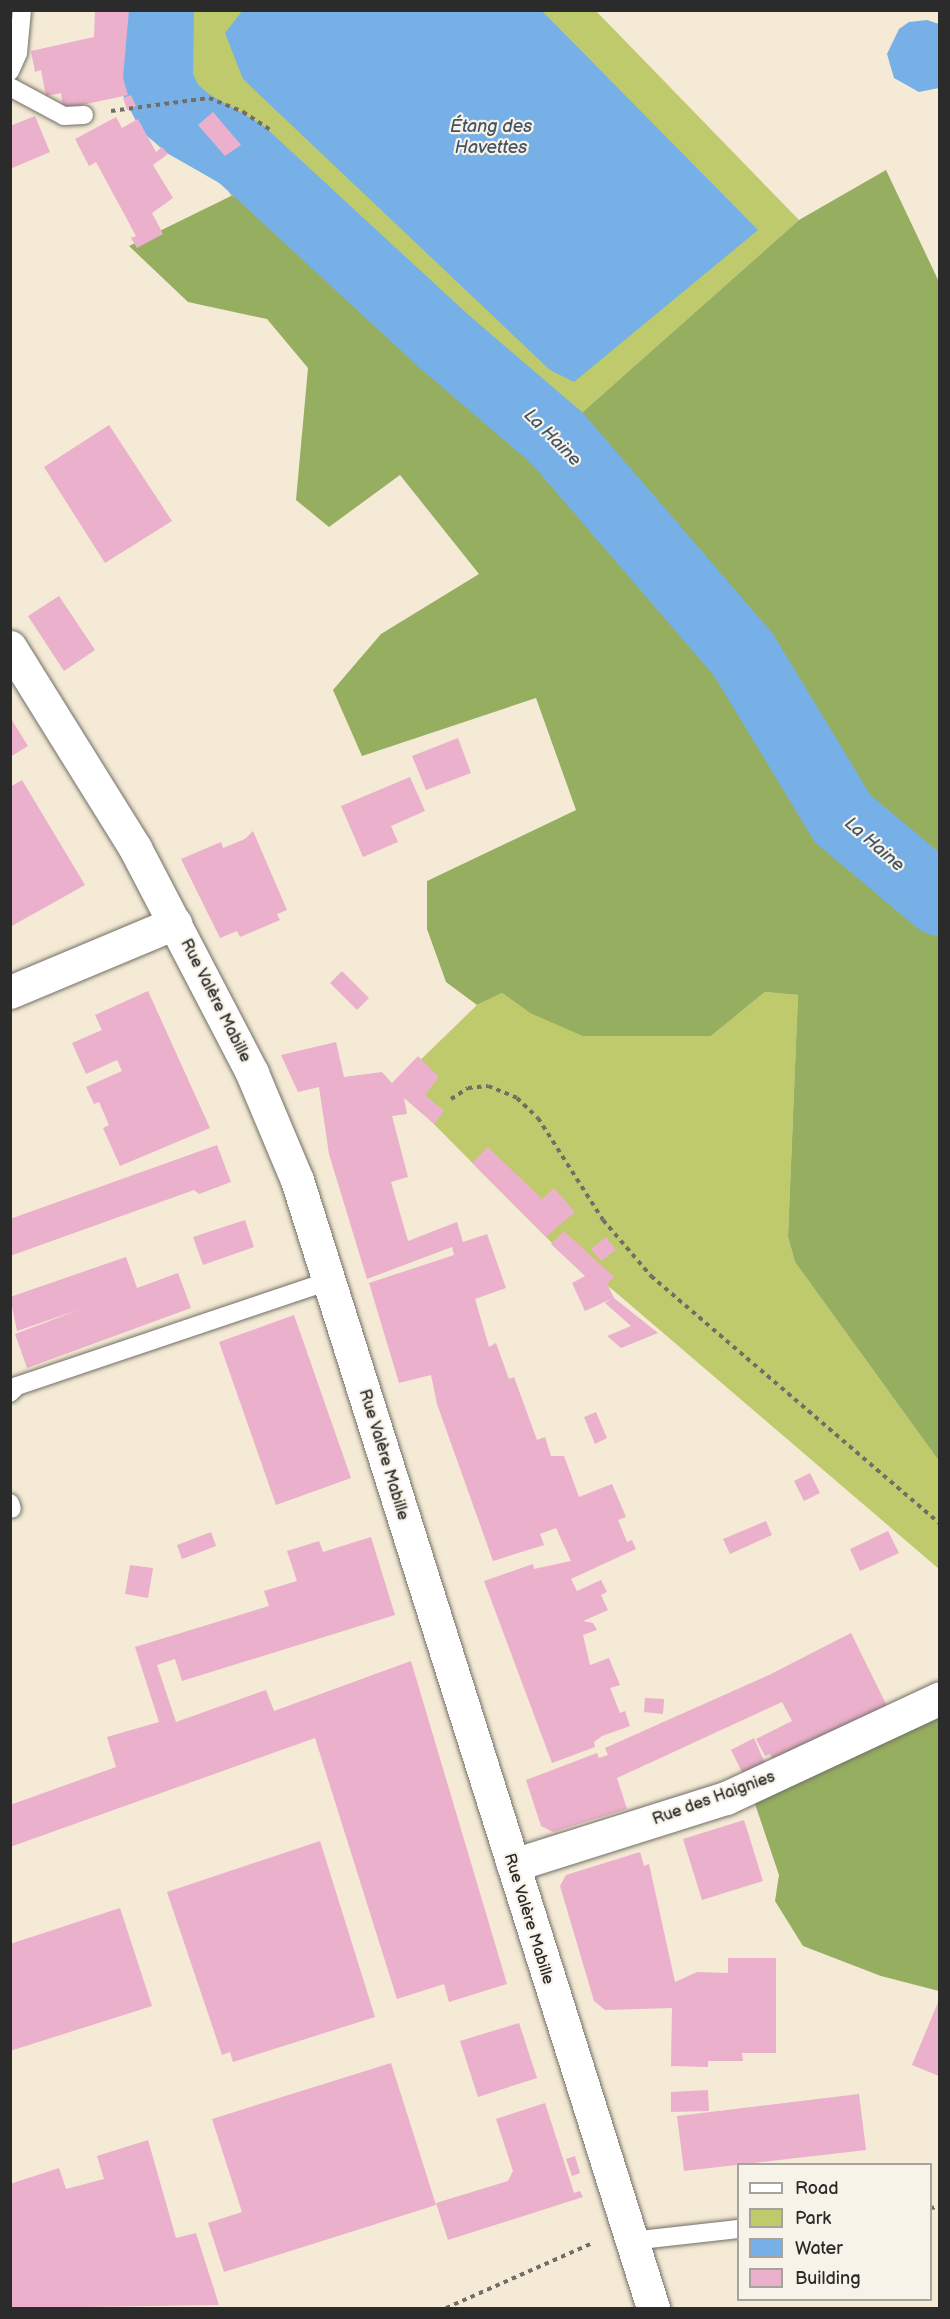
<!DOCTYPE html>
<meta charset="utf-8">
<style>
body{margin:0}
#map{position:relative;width:950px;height:2319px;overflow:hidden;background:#f4ead5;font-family:"Balsamiq Sans",sans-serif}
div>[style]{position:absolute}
.green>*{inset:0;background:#beca6c}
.forest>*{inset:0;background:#96ae60}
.water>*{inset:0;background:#76b0e6}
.river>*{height:72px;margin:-36px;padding:0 36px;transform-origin:36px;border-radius:36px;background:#76b0e6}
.building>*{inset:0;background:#ebb0cb}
.path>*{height:4px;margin-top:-2px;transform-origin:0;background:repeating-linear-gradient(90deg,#716e66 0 4.5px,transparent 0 9px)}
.roads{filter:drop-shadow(0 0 2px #716e66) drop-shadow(0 0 2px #716e66)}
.service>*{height:18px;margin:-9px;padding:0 9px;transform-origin:9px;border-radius:9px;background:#fff}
.minor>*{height:33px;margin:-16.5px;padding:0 16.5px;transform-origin:16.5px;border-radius:16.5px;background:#fff}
.tertiary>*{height:33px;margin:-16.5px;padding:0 16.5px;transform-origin:16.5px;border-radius:16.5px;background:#fff}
span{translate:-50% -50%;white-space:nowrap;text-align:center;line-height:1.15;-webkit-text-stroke:4.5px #f7f3e8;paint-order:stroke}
.street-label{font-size:16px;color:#2b2b2b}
.water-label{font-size:18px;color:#425363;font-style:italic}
.frame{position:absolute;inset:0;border:12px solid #2b2b2b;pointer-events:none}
.legend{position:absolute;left:737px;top:2163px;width:195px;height:138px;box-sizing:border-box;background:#f7f3e8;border:2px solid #a5a39c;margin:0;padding:8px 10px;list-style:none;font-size:18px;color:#2b2b2b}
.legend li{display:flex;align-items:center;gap:12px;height:30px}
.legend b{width:30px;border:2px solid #a5a39c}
</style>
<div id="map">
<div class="green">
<i style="clip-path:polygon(173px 11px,596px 11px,799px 220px,576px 418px,312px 185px,293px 200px,231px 196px,181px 92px)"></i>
<i style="clip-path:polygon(765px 992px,798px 995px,788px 1237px,795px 1262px,939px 1461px,939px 1569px,613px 1290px,555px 1246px,416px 1106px,407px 1073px,477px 1005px,502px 993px,530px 1013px,711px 1036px)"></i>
</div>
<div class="forest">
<i style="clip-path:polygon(886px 170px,940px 284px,939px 1461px,795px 1262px,788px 1237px,798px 995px,765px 992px,711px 1036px,583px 1036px,530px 1013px,502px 993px,477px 1005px,446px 982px,427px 929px,427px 881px,576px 810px,536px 698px,362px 756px,333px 690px,381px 634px,479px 574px,400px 475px,329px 527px,296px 500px,308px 368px,267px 319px,188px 302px,129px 246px,231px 196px,293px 200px,311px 185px,576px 418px,799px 220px)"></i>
<i style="clip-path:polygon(939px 1717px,939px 1991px,881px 1976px,803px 1946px,775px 1901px,779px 1875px,754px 1801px)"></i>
</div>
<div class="water">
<i style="clip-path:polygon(243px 10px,542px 11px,758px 230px,574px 382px,550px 370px,243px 79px,225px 33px)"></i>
<i style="clip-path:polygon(927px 20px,939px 24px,939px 88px,919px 92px,894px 78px,887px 54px,899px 29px,909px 22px)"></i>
</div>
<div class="river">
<i style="left:158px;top:10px;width:73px;rotate:90.8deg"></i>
<i style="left:157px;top:83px;width:28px;rotate:63deg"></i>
<i style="left:170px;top:108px;width:23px;rotate:41deg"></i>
<i style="left:187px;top:123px;width:62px;rotate:29.9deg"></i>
<i style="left:241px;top:154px;width:279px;rotate:42.7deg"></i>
<i style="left:446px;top:343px;width:146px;rotate:40.6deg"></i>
<i style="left:557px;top:438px;width:285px;rotate:49.3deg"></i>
<i style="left:743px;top:654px;width:193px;rotate:58.8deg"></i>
<i style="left:843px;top:819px;width:126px;rotate:39.9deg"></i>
</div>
<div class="building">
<i style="clip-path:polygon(95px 10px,129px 10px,123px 78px,128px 95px,63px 109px,61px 93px,46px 96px,41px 70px,35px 72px,31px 51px,94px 37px)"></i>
<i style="clip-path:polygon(131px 95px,136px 106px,127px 110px,123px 98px)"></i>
<i style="clip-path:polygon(213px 112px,241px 145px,225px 156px,198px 125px)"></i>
<i style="clip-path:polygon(35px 116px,50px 152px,10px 169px,10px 126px)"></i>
<i style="clip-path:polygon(116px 117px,122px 128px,138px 119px,156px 152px,162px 147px,168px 154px,153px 165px,173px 198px,152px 213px,163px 234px,137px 248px,131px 238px,136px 236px,96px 162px,89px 166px,75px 139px)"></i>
<i style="clip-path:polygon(109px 425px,172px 521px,105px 563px,44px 467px)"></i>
<i style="clip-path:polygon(59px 596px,95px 650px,64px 671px,28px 616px)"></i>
<i style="clip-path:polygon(10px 717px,28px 746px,10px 757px)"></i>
<i style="clip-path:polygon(458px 738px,471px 773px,426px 790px,412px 756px)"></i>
<i style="clip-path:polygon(410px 777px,425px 811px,391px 826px,398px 842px,363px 857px,341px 806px)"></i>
<i style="clip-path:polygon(22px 780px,85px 885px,10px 927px,10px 787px)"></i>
<i style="clip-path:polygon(253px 831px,287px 910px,277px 914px,280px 920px,240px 937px,237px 931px,220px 938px,181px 859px,221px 842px,223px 848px,245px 839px)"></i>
<i style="clip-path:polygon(342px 971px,369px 998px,357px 1010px,330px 983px)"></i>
<i style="clip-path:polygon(148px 991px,210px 1128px,120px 1166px,103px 1128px,109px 1125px,99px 1102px,94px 1104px,86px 1087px,122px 1071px,117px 1060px,86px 1074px,72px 1043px,102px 1030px,95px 1015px)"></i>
<i style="clip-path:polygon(336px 1042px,344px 1077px,382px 1072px,392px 1083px,418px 1056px,439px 1077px,425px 1095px,444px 1111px,434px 1124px,404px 1098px,407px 1114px,392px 1116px,408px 1177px,391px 1182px,408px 1241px,457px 1222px,463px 1242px,487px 1234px,506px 1288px,475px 1299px,489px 1347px,496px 1343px,509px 1379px,514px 1377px,537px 1440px,545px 1437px,551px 1456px,564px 1456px,579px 1497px,612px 1484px,626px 1517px,618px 1520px,627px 1542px,632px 1540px,636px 1549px,571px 1579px,577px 1591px,601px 1580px,607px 1592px,601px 1595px,608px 1610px,583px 1621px,593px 1623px,597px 1630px,583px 1635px,590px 1665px,609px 1658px,620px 1685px,610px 1688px,620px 1713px,625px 1711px,630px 1726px,602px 1736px,594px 1742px,595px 1747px,552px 1763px,484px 1581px,533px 1564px,534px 1569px,571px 1561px,556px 1528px,540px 1534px,544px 1545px,493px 1561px,437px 1404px,431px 1375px,399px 1383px,369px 1283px,454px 1255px,452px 1247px,367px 1279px,329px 1154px,319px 1087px,298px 1092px,281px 1055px)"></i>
<i style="clip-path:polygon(217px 1145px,231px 1182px,199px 1194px,194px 1190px,10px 1256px,10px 1219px)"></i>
<i style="clip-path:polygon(488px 1147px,542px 1199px,554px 1188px,575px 1212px,546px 1237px,472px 1163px)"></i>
<i style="clip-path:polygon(245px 1220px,254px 1247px,203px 1265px,193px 1237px)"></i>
<i style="clip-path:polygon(564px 1231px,614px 1277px,607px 1284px,614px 1298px,658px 1333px,621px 1348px,607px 1336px,631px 1326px,605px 1303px,611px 1299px,585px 1311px,572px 1283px,585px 1276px,551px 1244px)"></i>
<i style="clip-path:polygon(606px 1237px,616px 1250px,601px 1261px,591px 1249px)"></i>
<i style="clip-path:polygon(126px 1257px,137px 1288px,178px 1273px,191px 1308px,27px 1368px,15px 1334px,81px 1309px,17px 1331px,10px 1297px)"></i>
<i style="clip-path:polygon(294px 1315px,351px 1478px,276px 1505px,219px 1342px)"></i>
<i style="clip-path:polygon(596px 1412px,607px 1438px,595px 1444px,584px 1417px)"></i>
<i style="clip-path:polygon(810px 1473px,820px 1493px,804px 1501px,794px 1481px)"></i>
<i style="clip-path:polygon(766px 1521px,772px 1535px,730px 1554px,723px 1539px)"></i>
<i style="clip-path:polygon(888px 1531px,899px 1553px,860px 1571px,850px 1549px)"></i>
<i style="clip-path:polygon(211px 1532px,216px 1546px,182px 1559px,177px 1545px)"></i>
<i style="clip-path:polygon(371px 1537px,395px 1615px,182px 1681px,175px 1659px,157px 1665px,176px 1722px,266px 1690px,274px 1711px,411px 1661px,507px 1984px,449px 2002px,444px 1984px,397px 1999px,315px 1738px,10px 1847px,10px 1805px,116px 1767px,107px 1737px,159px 1722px,135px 1647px,269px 1606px,264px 1591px,297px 1581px,287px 1551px,319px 1541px,323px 1552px)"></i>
<i style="clip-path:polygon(130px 1565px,153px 1568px,148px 1598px,125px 1594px)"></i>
<i style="clip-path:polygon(851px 1633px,887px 1706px,774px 1763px,770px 1754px,765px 1756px,756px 1739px,792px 1721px,782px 1702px,617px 1778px,627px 1809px,553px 1832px,541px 1826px,526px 1780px,597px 1753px,599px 1758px,608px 1755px,605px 1748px,769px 1675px)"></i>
<i style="clip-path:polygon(645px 1698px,664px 1699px,663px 1714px,644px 1712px)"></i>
<i style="clip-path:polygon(754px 1738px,765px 1763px,743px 1774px,731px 1750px)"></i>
<i style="clip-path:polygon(744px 1820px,763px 1881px,702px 1900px,683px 1839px)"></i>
<i style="clip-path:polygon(320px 1841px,375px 2017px,233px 2062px,230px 2052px,222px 2055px,167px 1892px)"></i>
<i style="clip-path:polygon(640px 1852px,644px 1866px,649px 1864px,675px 1982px,697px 1972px,728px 1973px,728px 1958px,776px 1958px,776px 2053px,742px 2053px,743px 2061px,708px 2061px,708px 2067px,671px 2066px,672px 2008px,605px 2010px,594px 2001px,560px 1886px,566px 1875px)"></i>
<i style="clip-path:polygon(120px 1908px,152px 2006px,10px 2051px,10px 1944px)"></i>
<i style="clip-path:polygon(939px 2000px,939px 2076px,912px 2065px)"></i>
<i style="clip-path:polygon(519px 2023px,537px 2078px,478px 2097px,460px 2041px)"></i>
<i style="clip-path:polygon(391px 2063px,436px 2205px,224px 2272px,208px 2223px,242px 2212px,212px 2119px)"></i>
<i style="clip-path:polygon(708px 2090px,709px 2111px,671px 2112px,671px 2092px)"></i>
<i style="clip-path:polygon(859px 2094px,866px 2150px,684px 2171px,677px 2116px)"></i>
<i style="clip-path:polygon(545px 2103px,574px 2193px,580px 2191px,583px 2197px,448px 2240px,436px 2203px,508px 2181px,513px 2171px,496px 2119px)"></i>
<i style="clip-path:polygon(148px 2140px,176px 2238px,196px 2233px,219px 2305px,10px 2308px,10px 2184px,59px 2168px,66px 2189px,104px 2179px,97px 2156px)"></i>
<i style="clip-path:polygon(575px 2156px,580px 2173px,572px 2176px,566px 2159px)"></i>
</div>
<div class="path">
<i style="left:111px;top:111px;width:99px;rotate:-7.6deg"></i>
<i style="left:209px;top:98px;width:37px;rotate:22deg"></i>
<i style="left:243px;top:112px;width:35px;rotate:33deg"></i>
<i style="left:451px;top:1099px;width:20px;rotate:-33deg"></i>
<i style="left:468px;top:1088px;width:20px;rotate:-6deg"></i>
<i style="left:488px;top:1086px;width:31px;rotate:22deg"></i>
<i style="left:517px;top:1098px;width:29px;rotate:44deg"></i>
<i style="left:538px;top:1118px;width:121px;rotate:57.5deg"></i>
<i style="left:603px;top:1220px;width:74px;rotate:49.4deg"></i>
<i style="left:651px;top:1276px;width:381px;rotate:40.6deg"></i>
<i style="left:930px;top:2208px;width:10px;rotate:-6deg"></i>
<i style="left:446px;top:2308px;width:161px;rotate:-23.9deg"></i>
</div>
<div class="roads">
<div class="service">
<i style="left:10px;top:71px;width:20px;rotate:-66deg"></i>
<i style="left:18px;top:53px;width:43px;rotate:-84.7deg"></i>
<i style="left:10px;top:87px;width:61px;rotate:28.2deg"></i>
<i style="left:64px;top:116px;width:20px;rotate:-3deg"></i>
<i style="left:10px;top:1393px;width:10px;rotate:-45deg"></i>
<i style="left:17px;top:1386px;width:329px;rotate:-18.6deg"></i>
<i style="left:10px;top:1503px;width:6px;rotate:72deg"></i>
<i style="left:631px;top:2241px;width:108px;rotate:-6.4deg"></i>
</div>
<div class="minor">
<i style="left:10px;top:992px;width:179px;rotate:-22.7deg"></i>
<i style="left:513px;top:1865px;width:223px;rotate:-17.5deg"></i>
<i style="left:726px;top:1798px;width:236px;rotate:-25deg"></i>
</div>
<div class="tertiary">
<i style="left:10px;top:647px;width:237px;rotate:58.1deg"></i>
<i style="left:135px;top:848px;width:254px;rotate:62.5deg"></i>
<i style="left:252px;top:1073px;width:116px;rotate:67.2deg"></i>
<i style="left:297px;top:1180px;width:1183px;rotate:72.48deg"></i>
</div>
</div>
<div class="street-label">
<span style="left:215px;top:1001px;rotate:63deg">Rue Valère Mabille</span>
<span style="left:383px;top:1455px;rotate:73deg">Rue Valère Mabille</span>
<span style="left:714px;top:1799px;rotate:-20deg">Rue des Haignies</span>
<span style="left:528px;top:1919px;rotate:73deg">Rue Valère Mabille</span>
</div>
<div class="water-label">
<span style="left:491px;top:138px">Étang des<br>Havettes</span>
<span style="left:552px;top:438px;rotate:45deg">La Haine</span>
<span style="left:874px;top:845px;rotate:41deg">La Haine</span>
</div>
<div class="frame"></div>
<ul class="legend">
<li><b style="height:8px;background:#fff"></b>Road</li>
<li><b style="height:16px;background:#beca6c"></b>Park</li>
<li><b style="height:16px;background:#76b0e6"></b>Water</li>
<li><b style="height:16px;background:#ebb0cb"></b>Building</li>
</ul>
</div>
